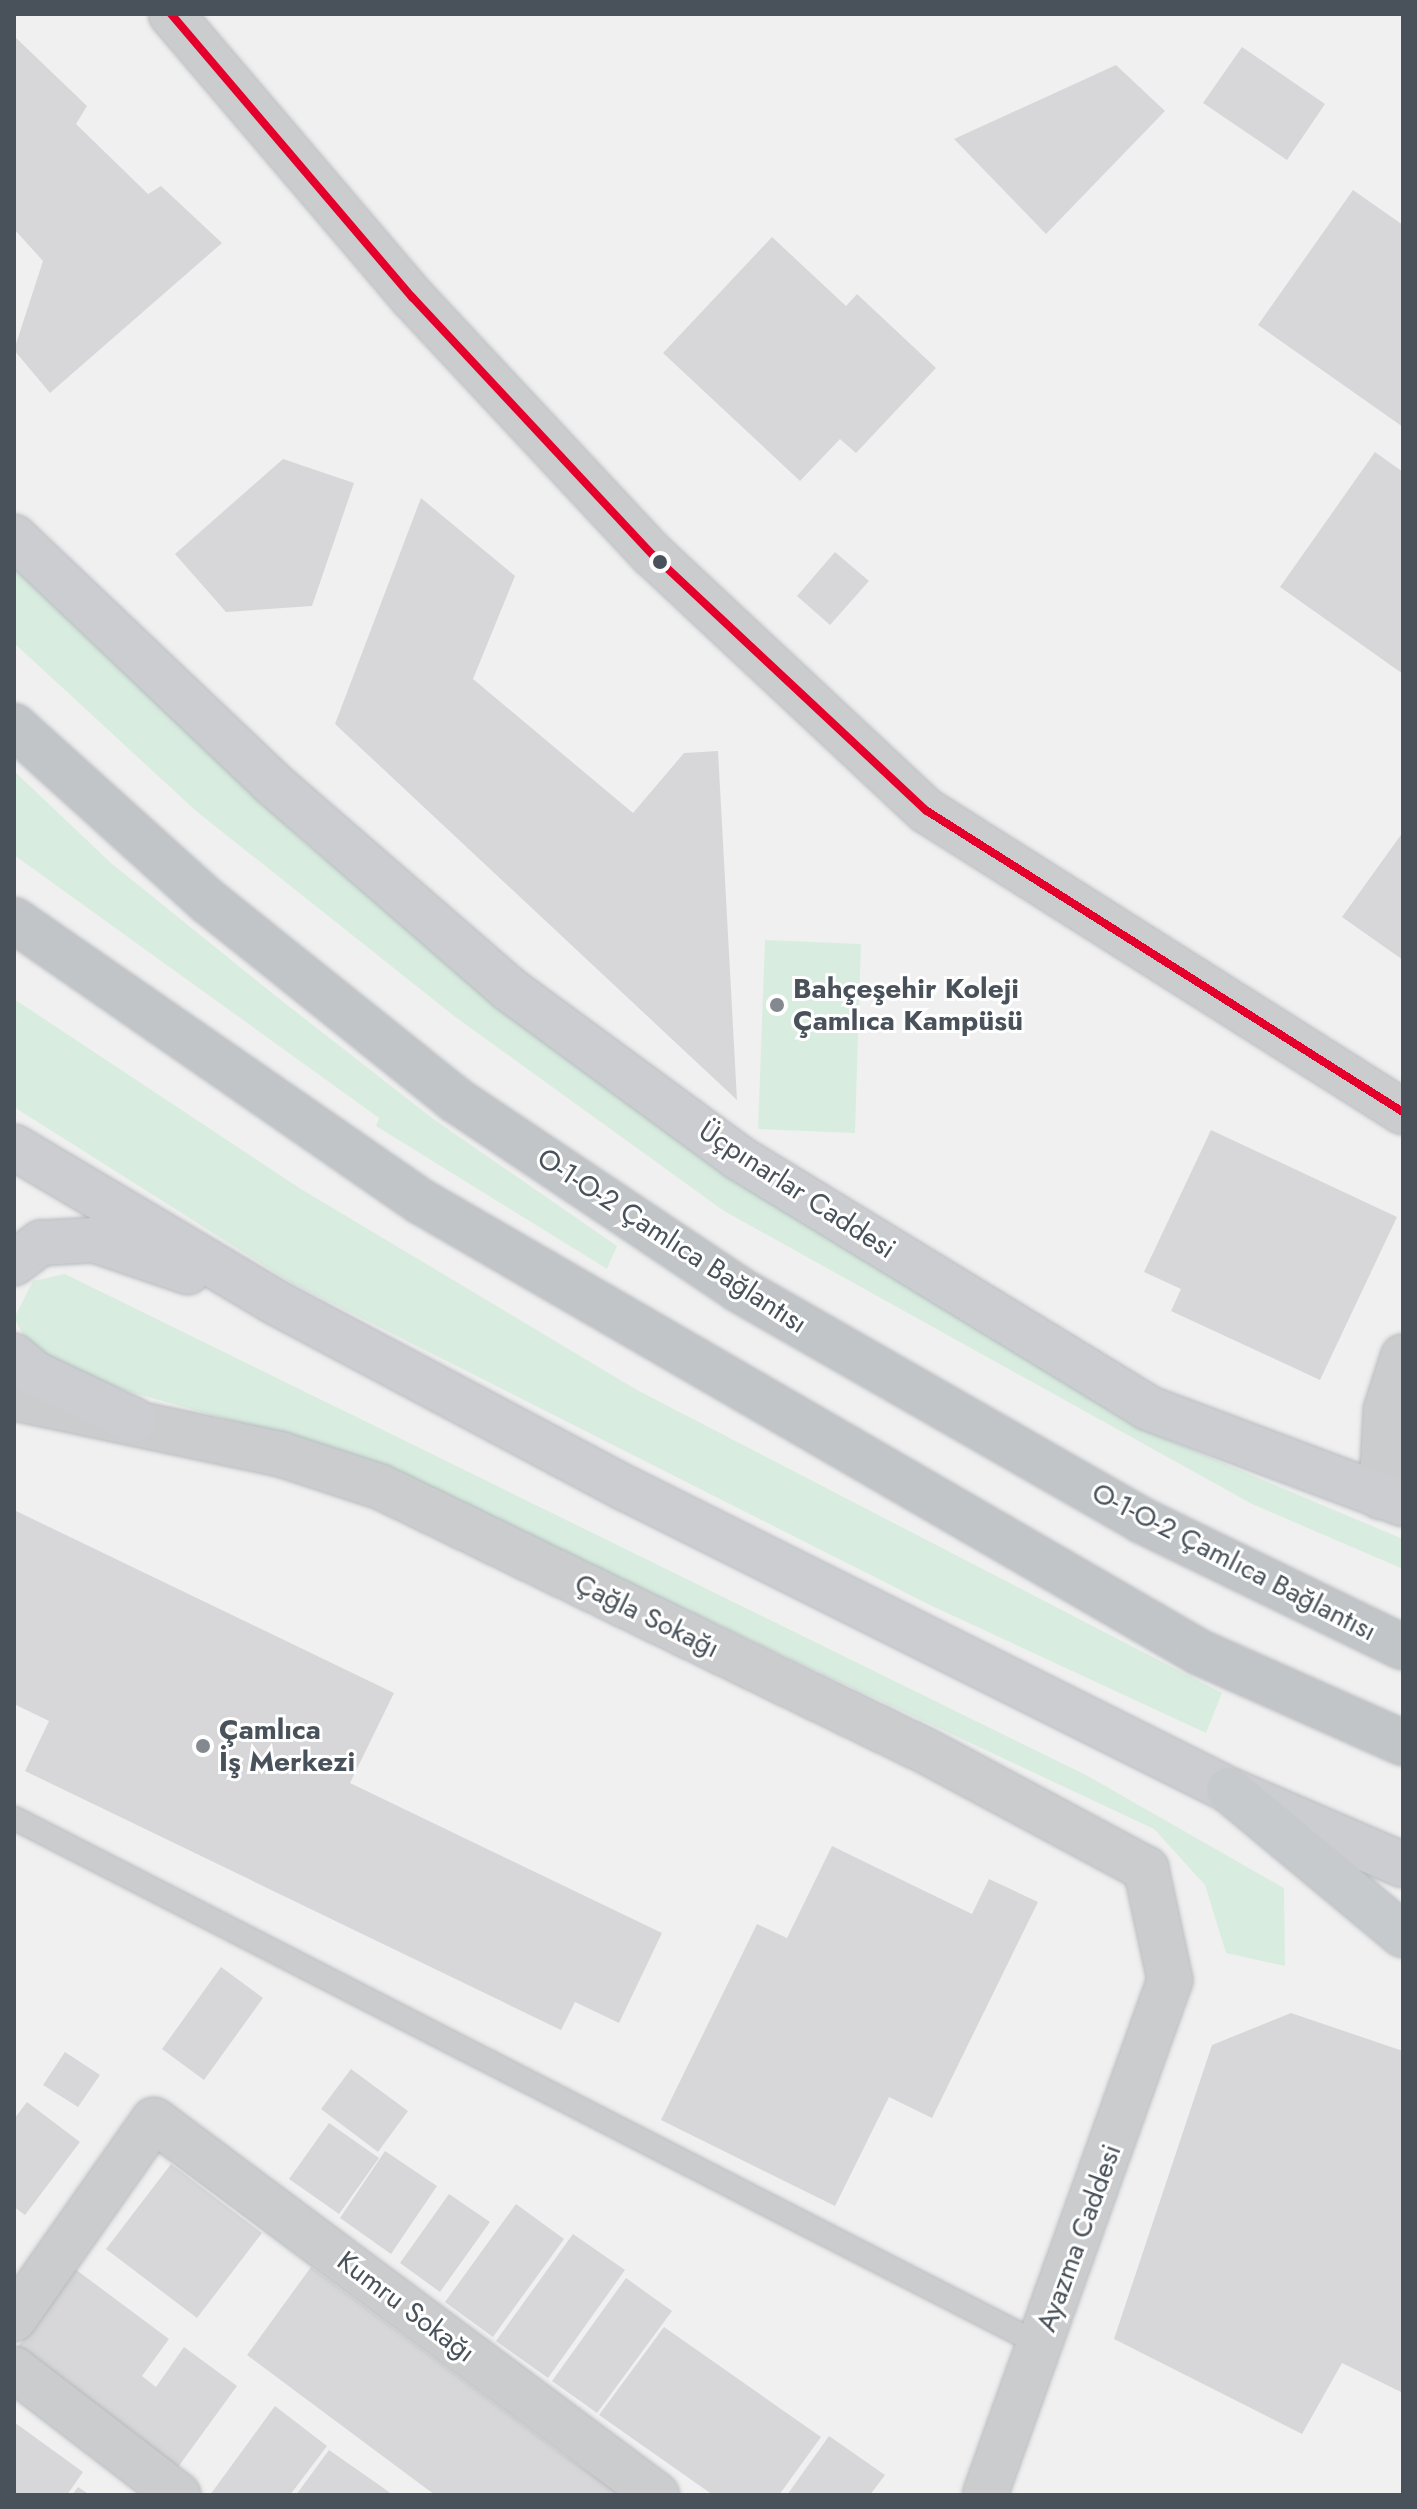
<!DOCTYPE html>
<meta charset="utf-8">
<style>
body{margin:0}
#map{position:relative;width:1417px;height:2509px;overflow:hidden;background:#f1f0f0;font-family:Jost,sans-serif}
div>[style]{position:absolute}
.green>*{inset:0;background:#d8ede0}
.building>*{inset:0;background:#d7d7d9}
.roads{filter:drop-shadow(0 0 2px #b6babe) drop-shadow(0 0 2px #b6babe)}
.service>*{height:22px;margin:-11px;padding:0 11px;transform-origin:11px;border-radius:11px;background:#cbccce}
.minor>*{height:44px;margin:-22px;padding:0 22px;transform-origin:22px;border-radius:22px;background:#cbccce}
.tertiary>*{height:44px;margin:-22px;padding:0 22px;transform-origin:22px;border-radius:22px;background:#cbccce}
.secondary>*{height:44px;margin:-22px;padding:0 22px;transform-origin:22px;border-radius:22px;background:#cbcdd0}
.primary>*{height:44px;margin:-22px;padding:0 22px;transform-origin:22px;border-radius:22px;background:#c7cacc}
.trunk>*{height:44px;margin:-22px;padding:0 22px;transform-origin:22px;border-radius:22px;background:#c2c5c8}
.bus-1>*{height:8px;margin:-4px;padding:0 4px;transform-origin:4px;border-radius:4px;background:#e4002b}
.dots>*{width:22px;height:22px;translate:-50% -50%;box-sizing:border-box;border:4px solid #fff;border-radius:50%}
span{translate:-50% -50%;white-space:nowrap;text-align:center;line-height:1.15;-webkit-text-stroke:6px #fff;paint-order:stroke}
.poi-label{font-size:28px;color:#49525b;font-weight:700}
.left{translate:0 -50%;text-align:left}
.street-label{font-size:28px;color:#49525b}
.frame{position:absolute;inset:0;border:16px solid #49525b;pointer-events:none}
</style>
<div id="map">
<div class="green">
<i style="clip-path:polygon(14px 555px,304px 842px,743px 1185px,1135px 1426px,1403px 1539px,1403px 1569px,1252px 1504px,724px 1211px,454px 1016px,196px 811px,14px 643px)"></i>
<i style="clip-path:polygon(14px 771px,111px 863px,272px 993px,432px 1118px,617px 1246px,607px 1269px,376px 1126px,379px 1118px,14px 855px)"></i>
<i style="clip-path:polygon(765px 940px,861px 944px,855px 1133px,758px 1129px)"></i>
<i style="clip-path:polygon(14px 999px,301px 1189px,637px 1390px,1222px 1693px,1206px 1733px,932px 1606px,292px 1283px,14px 1107px)"></i>
<i style="clip-path:polygon(65px 1274px,1086px 1775px,1284px 1888px,1285px 1966px,1226px 1953px,1205px 1885px,1154px 1829px,356px 1455px,134px 1393px,37px 1359px,14px 1318px,33px 1281px)"></i>
</div>
<div class="building">
<i style="clip-path:polygon(14px 36px,87px 106px,76px 124px,148px 194px,161px 186px,222px 243px,50px 393px,14px 350px,43px 261px,14px 229px)"></i>
<i style="clip-path:polygon(1242px 47px,1325px 104px,1287px 160px,1203px 103px)"></i>
<i style="clip-path:polygon(1116px 65px,1165px 111px,1046px 234px,954px 139px)"></i>
<i style="clip-path:polygon(1353px 190px,1403px 225px,1403px 427px,1258px 325px)"></i>
<i style="clip-path:polygon(772px 237px,846px 306px,857px 294px,936px 368px,856px 453px,840px 439px,800px 481px,663px 353px)"></i>
<i style="clip-path:polygon(1375px 452px,1403px 472px,1403px 674px,1280px 587px)"></i>
<i style="clip-path:polygon(283px 459px,354px 483px,312px 606px,226px 612px,175px 554px)"></i>
<i style="clip-path:polygon(421px 498px,515px 576px,473px 679px,633px 813px,684px 753px,718px 751px,737px 1100px,335px 724px)"></i>
<i style="clip-path:polygon(835px 552px,869px 581px,830px 625px,797px 596px)"></i>
<i style="clip-path:polygon(1403px 832px,1403px 960px,1342px 917px)"></i>
<i style="clip-path:polygon(1211px 1130px,1397px 1217px,1320px 1380px,1171px 1311px,1181px 1289px,1144px 1272px)"></i>
<i style="clip-path:polygon(14px 1510px,394px 1693px,350px 1783px,662px 1933px,619px 2023px,575px 2002px,561px 2030px,25px 1771px,49px 1721px,14px 1704px)"></i>
<i style="clip-path:polygon(832px 1846px,972px 1914px,989px 1879px,1038px 1902px,932px 2118px,889px 2097px,835px 2206px,661px 2120px,757px 1924px,787px 1938px)"></i>
<i style="clip-path:polygon(221px 1967px,263px 1998px,204px 2080px,162px 2049px)"></i>
<i style="clip-path:polygon(1291px 2013px,1403px 2051px,1403px 2393px,1342px 2363px,1302px 2434px,1114px 2339px,1212px 2045px)"></i>
<i style="clip-path:polygon(65px 2052px,100px 2075px,78px 2107px,43px 2085px)"></i>
<i style="clip-path:polygon(351px 2069px,408px 2111px,378px 2152px,321px 2109px)"></i>
<i style="clip-path:polygon(27px 2102px,80px 2142px,25px 2215px,14px 2207px,14px 2119px)"></i>
<i style="clip-path:polygon(329px 2123px,379px 2158px,339px 2214px,289px 2179px)"></i>
<i style="clip-path:polygon(385px 2151px,437px 2186px,391px 2254px,340px 2218px)"></i>
<i style="clip-path:polygon(171px 2164px,262px 2233px,197px 2318px,106px 2249px)"></i>
<i style="clip-path:polygon(449px 2194px,490px 2222px,440px 2292px,400px 2263px)"></i>
<i style="clip-path:polygon(516px 2204px,564px 2239px,493px 2337px,445px 2302px)"></i>
<i style="clip-path:polygon(573px 2234px,625px 2270px,548px 2378px,496px 2341px)"></i>
<i style="clip-path:polygon(311px 2267px,562px 2454px,621px 2495px,435px 2495px,400px 2469px,247px 2355px)"></i>
<i style="clip-path:polygon(75px 2269px,169px 2339px,142px 2376px,156px 2387px,184px 2347px,237px 2386px,173px 2474px,14px 2352px)"></i>
<i style="clip-path:polygon(626px 2278px,672px 2311px,597px 2413px,552px 2381px)"></i>
<i style="clip-path:polygon(664px 2327px,821px 2437px,779px 2495px,713px 2495px,599px 2415px)"></i>
<i style="clip-path:polygon(275px 2406px,327px 2446px,290px 2495px,210px 2495px)"></i>
<i style="clip-path:polygon(14px 2422px,83px 2472px,67px 2495px,14px 2495px)"></i>
<i style="clip-path:polygon(829px 2436px,885px 2475px,870px 2495px,787px 2495px)"></i>
<i style="clip-path:polygon(329px 2450px,382px 2487px,393px 2495px,296px 2495px)"></i>
<i style="clip-path:polygon(78px 2487px,90px 2495px,72px 2495px)"></i>
</div>
<div class="roads">
<div class="service">
<i style="left:14px;top:1818px;width:1154px;rotate:27.16deg"></i>
</div>
<div class="minor">
<i style="left:1381px;top:1497px;width:87px;rotate:-86.7deg"></i>
<i style="left:1386px;top:1410px;width:56px;rotate:-72.2deg"></i>
<i style="left:14px;top:2319px;width:243px;rotate:-54.9deg"></i>
<i style="left:154px;top:2120px;width:627px;rotate:36.71deg"></i>
<i style="left:14px;top:2369px;width:207px;rotate:37.5deg"></i>
</div>
<div class="tertiary">
<i style="left:171px;top:14px;width:372px;rotate:49.6deg"></i>
<i style="left:412px;top:297px;width:353px;rotate:47deg"></i>
<i style="left:653px;top:555px;width:375px;rotate:43.1deg"></i>
<i style="left:927px;top:811px;width:563px;rotate:32.31deg"></i>
<i style="left:14px;top:1398px;width:272px;rotate:11.9deg"></i>
<i style="left:280px;top:1454px;width:106px;rotate:18.1deg"></i>
<i style="left:381px;top:1487px;width:606px;rotate:25.85deg"></i>
<i style="left:926px;top:1751px;width:250px;rotate:28.2deg"></i>
<i style="left:1146px;top:1869px;width:114px;rotate:77.8deg"></i>
<i style="left:1170px;top:1980px;width:547px;rotate:109.76deg"></i>
</div>
<div class="secondary">
<i style="left:14px;top:537px;width:355px;rotate:43.6deg"></i>
<i style="left:271px;top:782px;width:315px;rotate:41deg"></i>
<i style="left:509px;top:989px;width:285px;rotate:36.3deg"></i>
<i style="left:739px;top:1158px;width:479px;rotate:31.4deg"></i>
<i style="left:1148px;top:1408px;width:272px;rotate:20.6deg"></i>
<i style="left:14px;top:1147px;width:301px;rotate:30.7deg"></i>
<i style="left:273px;top:1301px;width:401px;rotate:28deg"></i>
<i style="left:627px;top:1489px;width:673px;rotate:26.57deg"></i>
<i style="left:1229px;top:1790px;width:189px;rotate:23.3deg"></i>
<i style="left:14px;top:1263px;width:34px;rotate:-37deg"></i>
<i style="left:41px;top:1243px;width:53px;rotate:-3.2deg"></i>
<i style="left:94px;top:1240px;width:99px;rotate:18.8deg"></i>
<i style="left:14px;top:1356px;width:26px;rotate:40deg"></i>
<i style="left:34px;top:1373px;width:110px;rotate:25.4deg"></i>
</div>
<div class="primary">
<i style="left:1229px;top:1790px;width:226px;rotate:39.8deg"></i>
</div>
<div class="trunk">
<i style="left:14px;top:726px;width:263px;rotate:42.1deg"></i>
<i style="left:209px;top:902px;width:317px;rotate:38.7deg"></i>
<i style="left:456px;top:1100px;width:339px;rotate:33.8deg"></i>
<i style="left:738px;top:1289px;width:465px;rotate:29.8deg"></i>
<i style="left:1141px;top:1520px;width:291px;rotate:25.9deg"></i>
<i style="left:14px;top:920px;width:494px;rotate:34.7deg"></i>
<i style="left:420px;top:1201px;width:900px;rotate:30.07deg"></i>
<i style="left:1199px;top:1652px;width:223px;rotate:24deg"></i>
</div>
</div>
<div class="bus-1">
<i style="left:171px;top:14px;width:372px;rotate:49.6deg"></i>
<i style="left:412px;top:297px;width:353px;rotate:47deg"></i>
<i style="left:653px;top:555px;width:375px;rotate:43.1deg"></i>
<i style="left:927px;top:811px;width:563px;rotate:32.31deg"></i>
</div>
<div class="dots">
<i style="left:660px;top:562px;background:#49525b"></i>
<i style="left:777px;top:1005px;background:#84898f"></i>
<i style="left:203px;top:1746px;background:#84898f"></i>
</div>
<div class="poi-label">
<span class="left" style="left:793px;top:1005px">Bahçeşehir Koleji<br>Çamlıca Kampüsü</span>
<span class="left" style="left:219px;top:1746px">Çamlıca<br>İş Merkezi</span>
</div>
<div class="street-label">
<span style="left:797px;top:1190px;rotate:33deg">Üçpınarlar Caddesi</span>
<span style="left:672px;top:1241px;rotate:33deg">O-1-O-2 Çamlıca Bağlantısı</span>
<span style="left:1234px;top:1562px;rotate:27deg">O-1-O-2 Çamlıca Bağlantısı</span>
<span style="left:647px;top:1616px;rotate:26deg">Çağla Sokağı</span>
<span style="left:1079px;top:2238px;rotate:-70deg">Ayazma Caddesi</span>
<span style="left:406px;top:2307px;rotate:37deg">Kumru Sokağı</span>
</div>
<div class="frame"></div>
</div>
